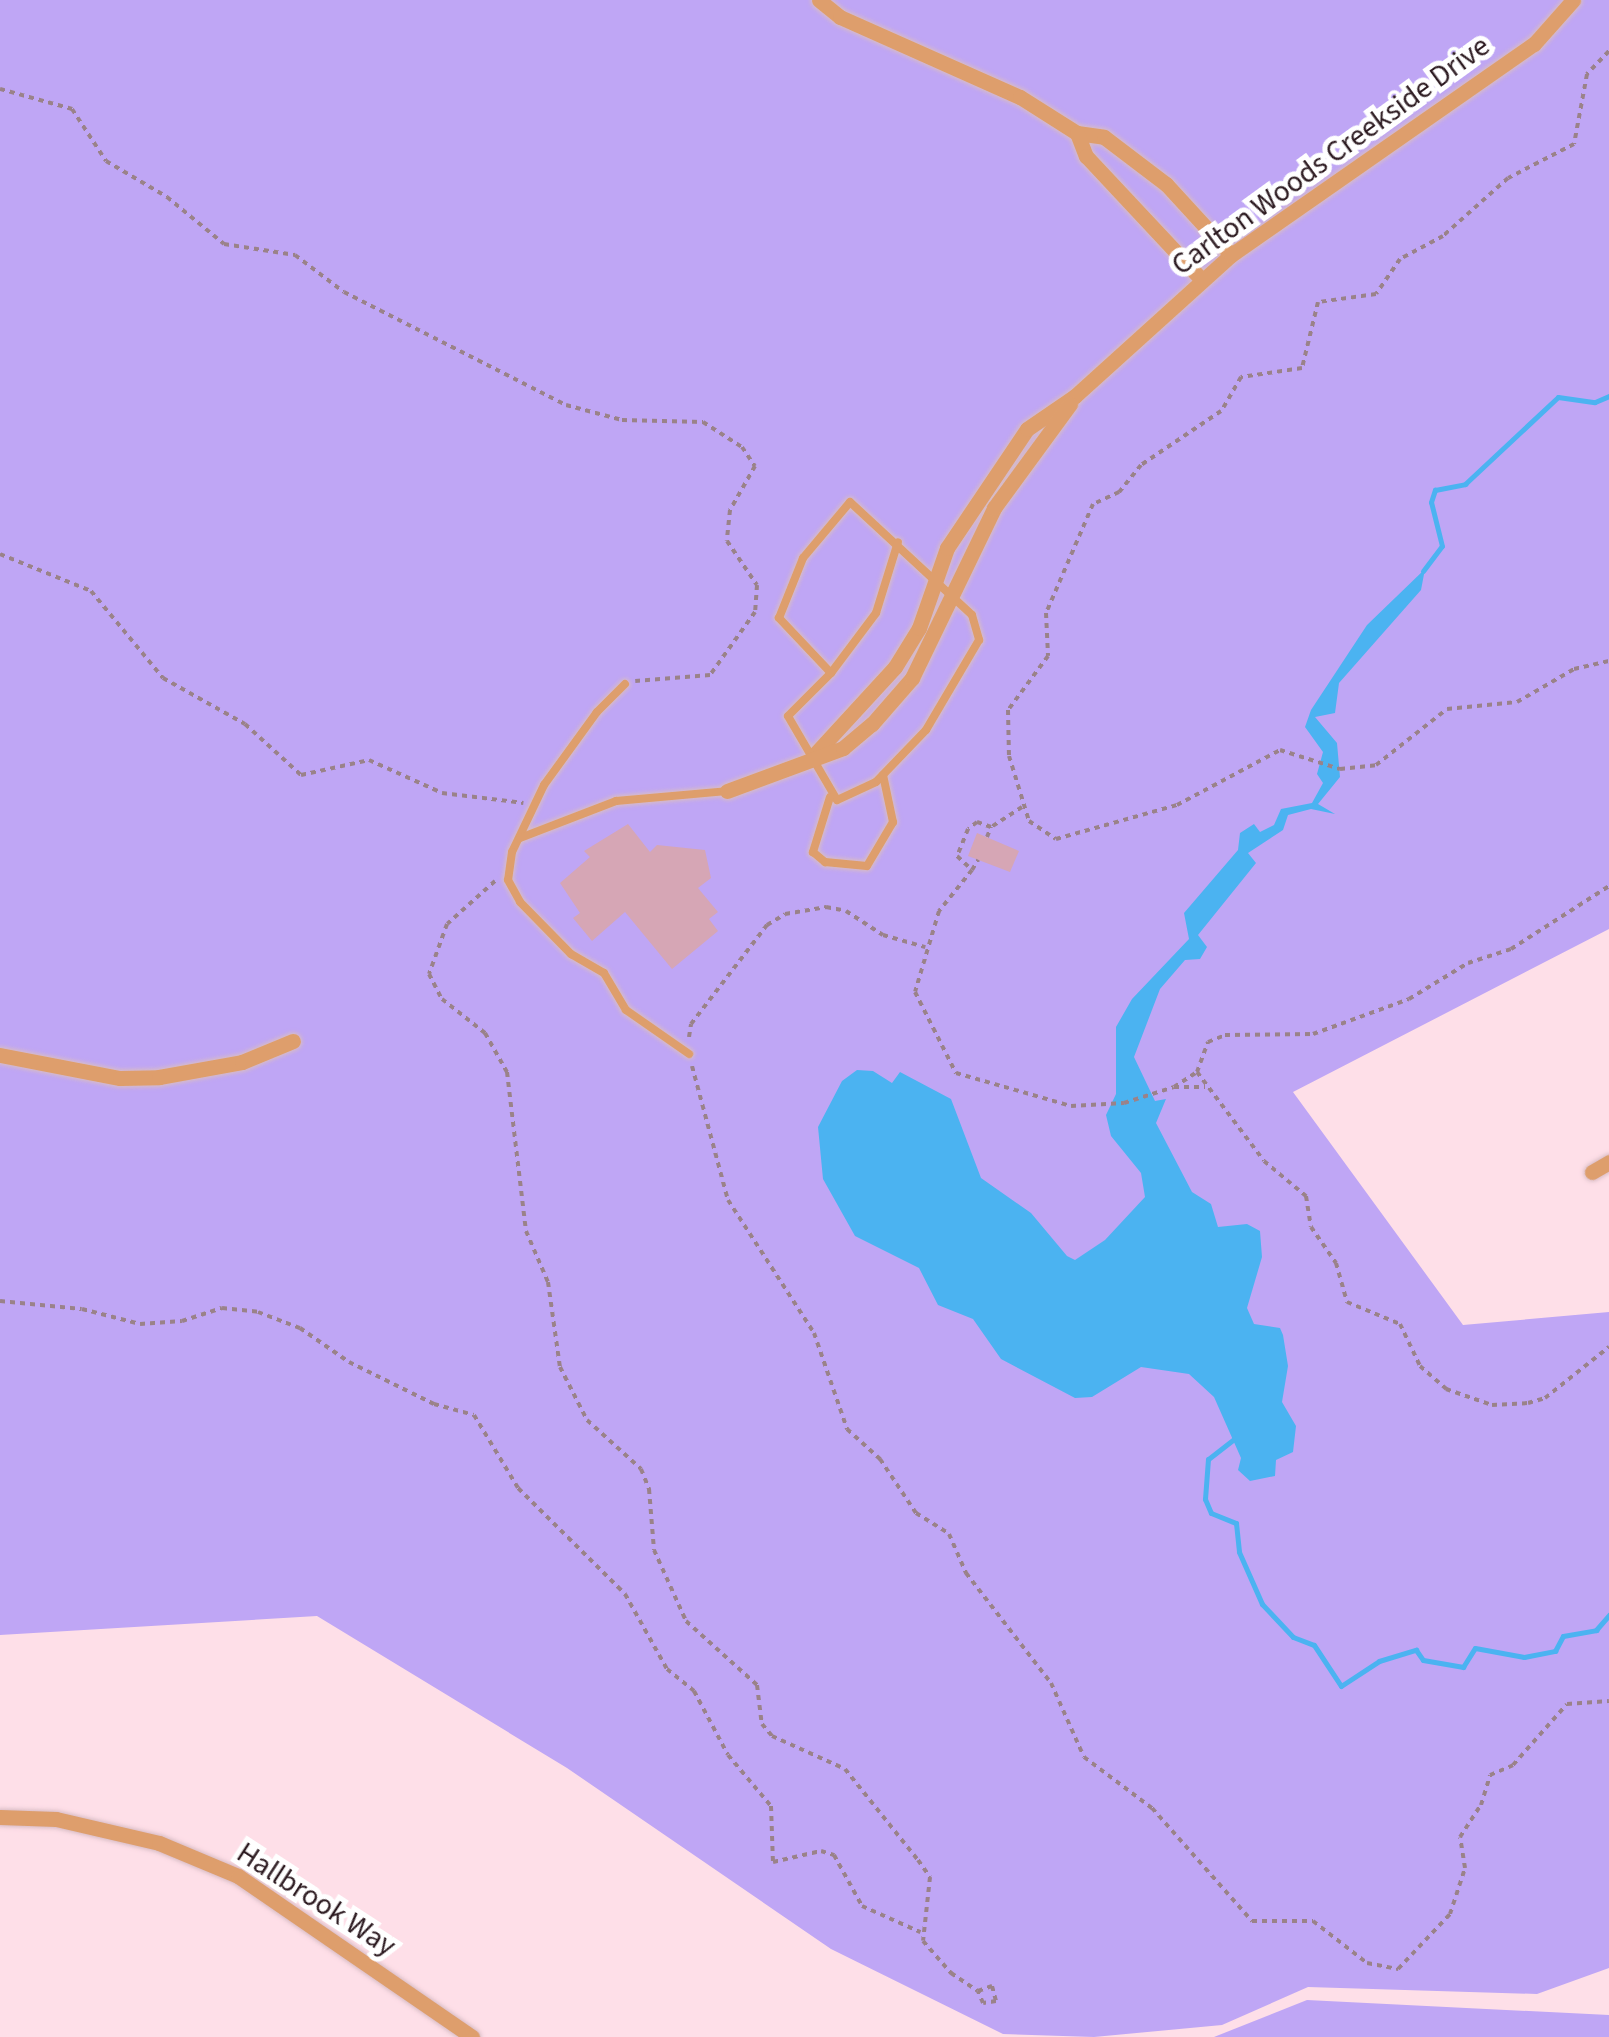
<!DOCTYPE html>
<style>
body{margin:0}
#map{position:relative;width:1609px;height:2037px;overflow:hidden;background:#fedfe8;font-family:"Source Sans 3",sans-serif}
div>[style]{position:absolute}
.green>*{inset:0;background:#bfa6f5}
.water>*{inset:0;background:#4bb3f1}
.stream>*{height:5px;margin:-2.5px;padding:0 2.5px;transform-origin:2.5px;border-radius:2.5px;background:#4bb3f1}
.building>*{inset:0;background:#d6a6b5}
.path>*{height:4px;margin-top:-2px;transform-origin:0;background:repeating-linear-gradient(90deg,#9a8289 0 5px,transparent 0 10px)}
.roads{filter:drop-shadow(0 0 2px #d8bcc4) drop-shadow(0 0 2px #d8bcc4)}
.service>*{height:8px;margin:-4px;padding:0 4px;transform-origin:4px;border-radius:4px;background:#de9e6c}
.minor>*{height:15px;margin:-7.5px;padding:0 7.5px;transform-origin:7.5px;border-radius:7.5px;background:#de9e6c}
span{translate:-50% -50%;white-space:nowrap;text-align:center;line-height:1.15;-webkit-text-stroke:10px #fff;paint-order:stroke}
.street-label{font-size:30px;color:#2d1b21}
</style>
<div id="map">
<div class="green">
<i style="clip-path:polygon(0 0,1609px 0,1609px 929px,1293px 1092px,1463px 1325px,1609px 1312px,1609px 1968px,1537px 1994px,1308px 1987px,1222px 2025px,1094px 2037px,1003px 2034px,831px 1949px,567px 1768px,317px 1616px,0 1635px)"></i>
<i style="clip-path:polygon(1307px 2000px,1609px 2015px,1609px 2037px,1214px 2037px)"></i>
</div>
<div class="water">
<i style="clip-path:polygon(1425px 569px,1421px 590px,1339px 683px,1335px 713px,1315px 717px,1337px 743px,1340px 777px,1318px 804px,1335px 814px,1311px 809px,1288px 815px,1283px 830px,1248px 853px,1256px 863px,1198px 935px,1207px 947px,1200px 959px,1185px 960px,1160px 989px,1134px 1057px,1155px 1101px,1166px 1099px,1156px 1123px,1192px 1192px,1211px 1204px,1218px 1227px,1247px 1224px,1260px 1231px,1262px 1257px,1247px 1308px,1254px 1324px,1280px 1328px,1283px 1335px,1288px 1366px,1282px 1402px,1296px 1426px,1293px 1452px,1276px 1460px,1275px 1476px,1250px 1481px,1238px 1470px,1241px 1458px,1214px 1397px,1189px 1374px,1141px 1367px,1092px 1397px,1075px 1398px,1001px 1359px,973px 1319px,938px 1305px,919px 1268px,855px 1236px,823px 1179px,818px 1127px,842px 1081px,857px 1070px,873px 1071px,892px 1083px,900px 1072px,951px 1099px,981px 1178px,1031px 1213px,1067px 1256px,1075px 1260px,1105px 1240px,1145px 1197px,1141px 1173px,1111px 1136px,1106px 1115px,1116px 1094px,1116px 1027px,1132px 999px,1189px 939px,1184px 913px,1238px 850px,1240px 833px,1254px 824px,1260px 832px,1274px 825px,1281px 809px,1312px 803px,1323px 783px,1317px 774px,1323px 752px,1305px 727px,1311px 710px,1367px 625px)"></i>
</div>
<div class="stream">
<i style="left:1423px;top:571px;width:31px;rotate:-53deg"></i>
<i style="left:1442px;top:546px;width:45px;rotate:-104deg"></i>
<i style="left:1431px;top:502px;width:13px;rotate:-72deg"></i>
<i style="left:1435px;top:490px;width:31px;rotate:-11deg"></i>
<i style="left:1465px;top:484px;width:127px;rotate:-43.1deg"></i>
<i style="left:1558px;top:397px;width:37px;rotate:8deg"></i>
<i style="left:1595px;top:402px;width:15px;rotate:-23deg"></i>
<i style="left:1234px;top:1439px;width:33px;rotate:142deg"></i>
<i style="left:1208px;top:1459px;width:40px;rotate:94.3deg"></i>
<i style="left:1205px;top:1499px;width:15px;rotate:67deg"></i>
<i style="left:1211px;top:1513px;width:27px;rotate:22deg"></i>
<i style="left:1236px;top:1523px;width:29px;rotate:84deg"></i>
<i style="left:1239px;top:1552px;width:57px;rotate:66.1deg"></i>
<i style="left:1262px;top:1604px;width:45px;rotate:46.8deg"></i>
<i style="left:1293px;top:1637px;width:22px;rotate:21deg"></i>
<i style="left:1314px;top:1645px;width:49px;rotate:56.6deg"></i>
<i style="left:1341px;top:1686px;width:45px;rotate:-33.3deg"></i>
<i style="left:1379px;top:1661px;width:39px;rotate:-17deg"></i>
<i style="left:1416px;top:1650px;width:12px;rotate:55deg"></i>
<i style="left:1423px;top:1660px;width:41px;rotate:9.9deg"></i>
<i style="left:1463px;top:1667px;width:22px;rotate:-58deg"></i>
<i style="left:1475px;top:1648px;width:50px;rotate:10.4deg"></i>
<i style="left:1524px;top:1657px;width:32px;rotate:-11deg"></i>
<i style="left:1555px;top:1651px;width:17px;rotate:-62deg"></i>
<i style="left:1563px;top:1636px;width:34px;rotate:-10deg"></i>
<i style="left:1596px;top:1630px;width:20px;rotate:-49deg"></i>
</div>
<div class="building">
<i style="clip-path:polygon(628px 824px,650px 852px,657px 845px,705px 850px,711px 878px,698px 888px,718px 912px,709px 919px,718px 931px,672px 969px,625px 912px,592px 941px,573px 918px,580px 913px,560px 883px,590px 857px,584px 851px)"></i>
<i style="clip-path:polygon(977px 833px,1019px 851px,1010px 872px,968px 856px)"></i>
</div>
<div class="path">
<i style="left:1609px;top:51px;width:32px;rotate:134deg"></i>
<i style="left:1587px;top:74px;width:71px;rotate:100.5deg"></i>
<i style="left:1574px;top:144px;width:74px;rotate:152.7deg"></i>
<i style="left:1508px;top:178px;width:87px;rotate:138.3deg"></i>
<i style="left:1443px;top:236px;width:49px;rotate:151.9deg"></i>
<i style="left:1400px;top:259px;width:42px;rotate:124.4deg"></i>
<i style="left:1376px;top:294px;width:59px;rotate:172.1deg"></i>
<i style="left:1318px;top:302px;width:68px;rotate:103.6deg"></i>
<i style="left:1302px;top:368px;width:62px;rotate:171.6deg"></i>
<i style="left:1241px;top:377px;width:39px;rotate:120deg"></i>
<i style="left:1221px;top:411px;width:97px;rotate:146deg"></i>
<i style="left:1141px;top:465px;width:35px;rotate:129deg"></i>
<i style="left:1119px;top:492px;width:29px;rotate:155deg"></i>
<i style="left:1093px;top:504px;width:119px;rotate:113.3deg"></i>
<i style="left:1046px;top:613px;width:43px;rotate:87.3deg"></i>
<i style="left:1048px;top:656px;width:67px;rotate:126.5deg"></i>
<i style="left:1008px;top:710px;width:46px;rotate:88.8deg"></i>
<i style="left:1009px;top:756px;width:68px;rotate:72.9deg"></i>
<i style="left:1029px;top:821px;width:32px;rotate:34deg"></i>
<i style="left:1056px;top:839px;width:126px;rotate:-15.7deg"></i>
<i style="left:1177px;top:805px;width:117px;rotate:-28.1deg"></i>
<i style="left:1280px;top:750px;width:63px;rotate:17.6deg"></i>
<i style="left:1340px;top:769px;width:36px;rotate:-6deg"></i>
<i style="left:1376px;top:765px;width:90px;rotate:-38.3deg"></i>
<i style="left:1447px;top:709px;width:70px;rotate:-5.7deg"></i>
<i style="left:1517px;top:702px;width:66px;rotate:-30.1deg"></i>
<i style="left:1574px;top:669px;width:36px;rotate:-13deg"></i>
<i style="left:0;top:89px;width:75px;rotate:15.5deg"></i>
<i style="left:72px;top:109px;width:62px;rotate:56.8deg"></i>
<i style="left:106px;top:161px;width:71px;rotate:30.5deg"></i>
<i style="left:167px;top:197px;width:74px;rotate:39.5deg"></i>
<i style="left:224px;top:244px;width:72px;rotate:8.8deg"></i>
<i style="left:295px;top:255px;width:61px;rotate:37.1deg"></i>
<i style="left:344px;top:292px;width:249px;rotate:27deg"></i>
<i style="left:566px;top:405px;width:58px;rotate:15deg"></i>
<i style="left:622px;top:420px;width:81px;rotate:1.4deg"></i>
<i style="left:703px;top:422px;width:46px;rotate:32.7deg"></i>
<i style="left:742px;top:447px;width:23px;rotate:56deg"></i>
<i style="left:755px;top:466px;width:51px;rotate:119.6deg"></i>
<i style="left:730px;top:510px;width:31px;rotate:96deg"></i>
<i style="left:727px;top:541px;width:53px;rotate:55.7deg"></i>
<i style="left:757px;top:585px;width:27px;rotate:94deg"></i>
<i style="left:755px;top:612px;width:77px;rotate:125.5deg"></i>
<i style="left:710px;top:675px;width:75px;rotate:175.4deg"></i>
<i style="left:0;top:554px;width:98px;rotate:22.1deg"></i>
<i style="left:91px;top:591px;width:113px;rotate:50.4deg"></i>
<i style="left:163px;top:678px;width:94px;rotate:29.3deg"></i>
<i style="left:245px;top:724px;width:76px;rotate:42.3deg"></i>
<i style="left:301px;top:775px;width:70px;rotate:-12.4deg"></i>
<i style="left:369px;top:760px;width:80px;rotate:24.3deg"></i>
<i style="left:442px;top:793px;width:82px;rotate:7deg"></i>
<i style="left:1022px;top:807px;width:37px;rotate:147deg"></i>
<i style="left:991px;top:827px;width:15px;rotate:-160deg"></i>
<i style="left:977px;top:822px;width:11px;rotate:142deg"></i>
<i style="left:968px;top:829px;width:29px;rotate:112deg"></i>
<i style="left:957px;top:856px;width:21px;rotate:43deg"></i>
<i style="left:972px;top:870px;width:53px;rotate:128.8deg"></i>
<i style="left:939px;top:911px;width:84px;rotate:106.5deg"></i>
<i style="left:915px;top:992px;width:91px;rotate:63.2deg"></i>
<i style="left:956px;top:1073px;width:120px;rotate:16deg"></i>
<i style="left:1071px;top:1106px;width:53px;rotate:-3.2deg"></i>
<i style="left:1124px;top:1103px;width:52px;rotate:-17.7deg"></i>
<i style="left:1174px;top:1087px;width:27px;rotate:-33deg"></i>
<i style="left:1197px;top:1072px;width:32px;rotate:-70deg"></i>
<i style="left:1208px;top:1042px;width:18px;rotate:-22deg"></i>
<i style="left:1225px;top:1035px;width:88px;rotate:-0.7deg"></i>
<i style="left:1313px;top:1034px;width:102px;rotate:-20deg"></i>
<i style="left:1409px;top:999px;width:69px;rotate:-31.4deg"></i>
<i style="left:1468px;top:963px;width:45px;rotate:-18deg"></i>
<i style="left:1511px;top:949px;width:117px;rotate:-32.7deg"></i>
<i style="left:987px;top:837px;width:11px;rotate:-68deg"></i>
<i style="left:972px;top:870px;width:12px;rotate:-59deg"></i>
<i style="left:495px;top:881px;width:64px;rotate:138.1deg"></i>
<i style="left:447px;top:924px;width:53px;rotate:109.8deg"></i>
<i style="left:429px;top:974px;width:28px;rotate:63deg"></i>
<i style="left:442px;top:999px;width:55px;rotate:38.3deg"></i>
<i style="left:485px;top:1033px;width:45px;rotate:60.6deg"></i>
<i style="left:507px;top:1072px;width:160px;rotate:83.2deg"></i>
<i style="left:526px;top:1231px;width:56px;rotate:66.7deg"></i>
<i style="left:548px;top:1282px;width:86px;rotate:82deg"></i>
<i style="left:560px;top:1367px;width:59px;rotate:63deg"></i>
<i style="left:587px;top:1420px;width:73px;rotate:42.2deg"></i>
<i style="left:641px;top:1469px;width:22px;rotate:68deg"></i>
<i style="left:649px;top:1489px;width:61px;rotate:85.3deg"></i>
<i style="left:654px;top:1550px;width:78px;rotate:65.7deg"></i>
<i style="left:686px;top:1621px;width:96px;rotate:42deg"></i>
<i style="left:757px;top:1685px;width:39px;rotate:83deg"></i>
<i style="left:762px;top:1724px;width:16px;rotate:50deg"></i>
<i style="left:772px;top:1736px;width:80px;rotate:24.3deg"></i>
<i style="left:845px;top:1769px;width:117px;rotate:51.3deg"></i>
<i style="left:918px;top:1860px;width:21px;rotate:55deg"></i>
<i style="left:930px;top:1877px;width:64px;rotate:96.2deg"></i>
<i style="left:923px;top:1941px;width:43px;rotate:48.8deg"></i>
<i style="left:951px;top:1973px;width:32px;rotate:34deg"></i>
<i style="left:978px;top:1991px;width:15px;rotate:-20deg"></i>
<i style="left:992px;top:1986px;width:16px;rotate:75deg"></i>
<i style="left:996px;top:2001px;width:13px;rotate:171deg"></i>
<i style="left:983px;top:2003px;width:13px;rotate:-113deg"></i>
<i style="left:689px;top:1037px;width:13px;rotate:-81deg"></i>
<i style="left:691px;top:1024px;width:125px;rotate:-52.5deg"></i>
<i style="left:767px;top:925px;width:21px;rotate:-31deg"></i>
<i style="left:785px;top:914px;width:42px;rotate:-9.7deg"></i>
<i style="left:826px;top:907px;width:20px;rotate:11deg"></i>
<i style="left:846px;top:911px;width:44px;rotate:33deg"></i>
<i style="left:883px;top:935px;width:44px;rotate:15.9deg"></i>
<i style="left:692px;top:1066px;width:139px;rotate:75deg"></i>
<i style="left:728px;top:1200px;width:158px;rotate:57.1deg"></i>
<i style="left:814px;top:1333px;width:102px;rotate:71deg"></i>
<i style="left:847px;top:1429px;width:45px;rotate:42.3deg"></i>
<i style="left:880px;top:1459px;width:65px;rotate:56.3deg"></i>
<i style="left:916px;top:1513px;width:39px;rotate:32deg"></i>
<i style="left:949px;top:1534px;width:43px;rotate:66.4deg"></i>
<i style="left:966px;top:1573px;width:139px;rotate:52.3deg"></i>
<i style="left:1051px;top:1683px;width:81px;rotate:66deg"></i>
<i style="left:1084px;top:1757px;width:85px;rotate:36.9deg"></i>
<i style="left:1152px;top:1808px;width:151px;rotate:48.5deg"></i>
<i style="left:1252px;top:1921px;width:61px"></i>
<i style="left:1313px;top:1921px;width:68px;rotate:37.9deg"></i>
<i style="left:1367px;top:1963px;width:32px;rotate:11deg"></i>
<i style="left:1398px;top:1969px;width:76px;rotate:-46.6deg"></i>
<i style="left:1450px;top:1914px;width:48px;rotate:-71.9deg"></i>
<i style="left:1465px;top:1868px;width:31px;rotate:-99deg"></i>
<i style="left:1460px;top:1837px;width:38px;rotate:-57deg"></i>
<i style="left:1481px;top:1805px;width:31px;rotate:-73deg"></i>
<i style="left:1490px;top:1775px;width:25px;rotate:-23deg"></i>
<i style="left:1513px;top:1765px;width:81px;rotate:-48.5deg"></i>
<i style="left:1567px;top:1704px;width:42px;rotate:-4.1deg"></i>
<i style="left:1197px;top:1072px;width:111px;rotate:53deg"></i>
<i style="left:1264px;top:1161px;width:55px;rotate:39.8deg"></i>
<i style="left:1306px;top:1196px;width:31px;rotate:81deg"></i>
<i style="left:1311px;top:1227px;width:44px;rotate:55.2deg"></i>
<i style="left:1336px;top:1263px;width:41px;rotate:74.2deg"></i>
<i style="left:1347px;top:1302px;width:57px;rotate:22.5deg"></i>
<i style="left:1400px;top:1324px;width:47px;rotate:64.5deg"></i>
<i style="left:1420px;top:1366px;width:35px;rotate:41deg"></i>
<i style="left:1446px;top:1389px;width:49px;rotate:19.2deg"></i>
<i style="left:1492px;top:1405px;width:36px;rotate:-3deg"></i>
<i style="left:1528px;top:1403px;width:18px;rotate:-16deg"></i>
<i style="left:1545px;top:1398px;width:82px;rotate:-38.6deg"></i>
<i style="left:1174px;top:1087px;width:31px"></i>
<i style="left:0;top:1301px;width:82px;rotate:5.6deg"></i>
<i style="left:82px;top:1309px;width:60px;rotate:14.5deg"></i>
<i style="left:140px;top:1324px;width:42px;rotate:-4.1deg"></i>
<i style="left:182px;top:1321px;width:42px;rotate:-18deg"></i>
<i style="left:222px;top:1308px;width:36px;rotate:6deg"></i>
<i style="left:258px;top:1312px;width:45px;rotate:20.9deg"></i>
<i style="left:300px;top:1328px;width:60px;rotate:34.8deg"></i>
<i style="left:349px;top:1362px;width:95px;rotate:26.3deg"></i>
<i style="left:434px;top:1404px;width:41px;rotate:15.4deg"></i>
<i style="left:474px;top:1415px;width:85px;rotate:58.9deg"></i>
<i style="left:518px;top:1488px;width:151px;rotate:44.7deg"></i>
<i style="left:625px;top:1594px;width:86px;rotate:60.8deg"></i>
<i style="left:667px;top:1669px;width:35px;rotate:39deg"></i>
<i style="left:694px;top:1691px;width:72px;rotate:62deg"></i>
<i style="left:728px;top:1755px;width:67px;rotate:49.9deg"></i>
<i style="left:771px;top:1806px;width:56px;rotate:88deg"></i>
<i style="left:773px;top:1862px;width:49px;rotate:-12.9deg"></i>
<i style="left:821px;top:1851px;width:14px;rotate:17deg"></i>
<i style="left:834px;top:1855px;width:58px;rotate:61.2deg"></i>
<i style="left:862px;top:1906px;width:64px;rotate:24.1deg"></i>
</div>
<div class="roads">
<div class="service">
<i style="left:850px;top:502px;width:166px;rotate:42.8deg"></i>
<i style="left:972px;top:615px;width:26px;rotate:74deg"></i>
<i style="left:979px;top:640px;width:104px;rotate:120.5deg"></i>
<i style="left:926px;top:730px;width:72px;rotate:133.9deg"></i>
<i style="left:876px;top:782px;width:43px;rotate:155.2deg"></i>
<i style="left:837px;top:800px;width:97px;rotate:-120.3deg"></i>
<i style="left:788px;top:716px;width:61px;rotate:-45deg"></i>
<i style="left:831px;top:673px;width:76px;rotate:-133.4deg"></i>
<i style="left:779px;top:618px;width:65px;rotate:-68.2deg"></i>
<i style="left:803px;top:558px;width:73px;rotate:-50deg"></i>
<i style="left:831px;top:673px;width:75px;rotate:-53.1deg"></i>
<i style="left:876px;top:613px;width:74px;rotate:-72.8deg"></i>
<i style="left:625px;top:684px;width:40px;rotate:135deg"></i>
<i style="left:597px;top:712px;width:90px;rotate:126deg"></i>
<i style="left:544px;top:785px;width:74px;rotate:115.5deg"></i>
<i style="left:512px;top:852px;width:28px;rotate:98deg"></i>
<i style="left:508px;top:880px;width:25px;rotate:61deg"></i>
<i style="left:520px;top:902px;width:73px;rotate:45.6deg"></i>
<i style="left:571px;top:954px;width:38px;rotate:30deg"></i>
<i style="left:604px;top:973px;width:43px;rotate:59.3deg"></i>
<i style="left:626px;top:1010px;width:77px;rotate:34.9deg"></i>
<i style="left:830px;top:797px;width:58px;rotate:107.2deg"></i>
<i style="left:813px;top:852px;width:16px;rotate:40deg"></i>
<i style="left:825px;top:862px;width:42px;rotate:5.4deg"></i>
<i style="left:867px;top:866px;width:51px;rotate:-59.4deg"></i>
<i style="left:893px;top:822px;width:48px;rotate:-102deg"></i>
<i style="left:520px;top:838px;width:103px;rotate:-21.1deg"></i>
<i style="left:616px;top:801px;width:111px;rotate:-5.1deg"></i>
</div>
<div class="minor">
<i style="left:819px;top:0;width:27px;rotate:39deg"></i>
<i style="left:840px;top:17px;width:197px;rotate:24deg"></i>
<i style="left:1020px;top:97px;width:67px;rotate:32.3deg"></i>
<i style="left:1077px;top:133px;width:27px;rotate:8deg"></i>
<i style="left:1104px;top:137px;width:78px;rotate:37.2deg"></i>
<i style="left:1166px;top:184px;width:96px;rotate:47.5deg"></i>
<i style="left:1077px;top:133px;width:25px;rotate:69deg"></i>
<i style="left:1086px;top:156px;width:170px;rotate:46.9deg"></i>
<i style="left:815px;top:754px;width:118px;rotate:-47.4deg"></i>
<i style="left:895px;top:667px;width:46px;rotate:-58.4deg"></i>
<i style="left:919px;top:628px;width:85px;rotate:-70.7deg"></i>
<i style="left:947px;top:548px;width:143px;rotate:-56.1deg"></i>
<i style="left:1027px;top:429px;width:58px;rotate:-34.5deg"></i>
<i style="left:1075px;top:396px;width:210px;rotate:-42.1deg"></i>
<i style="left:1231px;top:255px;width:369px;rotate:-34.9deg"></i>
<i style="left:1534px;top:44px;width:59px;rotate:-48.4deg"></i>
<i style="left:727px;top:791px;width:124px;rotate:-20.3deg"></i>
<i style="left:843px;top:748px;width:38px;rotate:-40deg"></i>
<i style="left:872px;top:724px;width:61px;rotate:-49deg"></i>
<i style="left:912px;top:678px;width:189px;rotate:-64.2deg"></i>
<i style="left:994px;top:508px;width:129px;rotate:-53.8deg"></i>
<i style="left:0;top:1055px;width:122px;rotate:10.9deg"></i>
<i style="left:120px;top:1078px;width:39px;rotate:-1deg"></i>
<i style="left:159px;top:1077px;width:84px;rotate:-10.2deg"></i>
<i style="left:242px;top:1062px;width:55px;rotate:-22.4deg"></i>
<i style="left:1592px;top:1172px;width:20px;rotate:-30deg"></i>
<i style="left:0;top:1817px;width:56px;rotate:2deg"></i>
<i style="left:56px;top:1819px;width:106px;rotate:13.1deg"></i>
<i style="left:159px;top:1843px;width:86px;rotate:22.7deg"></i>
<i style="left:238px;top:1876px;width:284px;rotate:34.5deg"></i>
</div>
</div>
<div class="street-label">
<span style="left:1331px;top:156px;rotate:-36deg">Carlton Woods Creekside Drive</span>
<span style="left:316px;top:1900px;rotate:33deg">Hallbrook Way</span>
</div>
</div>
